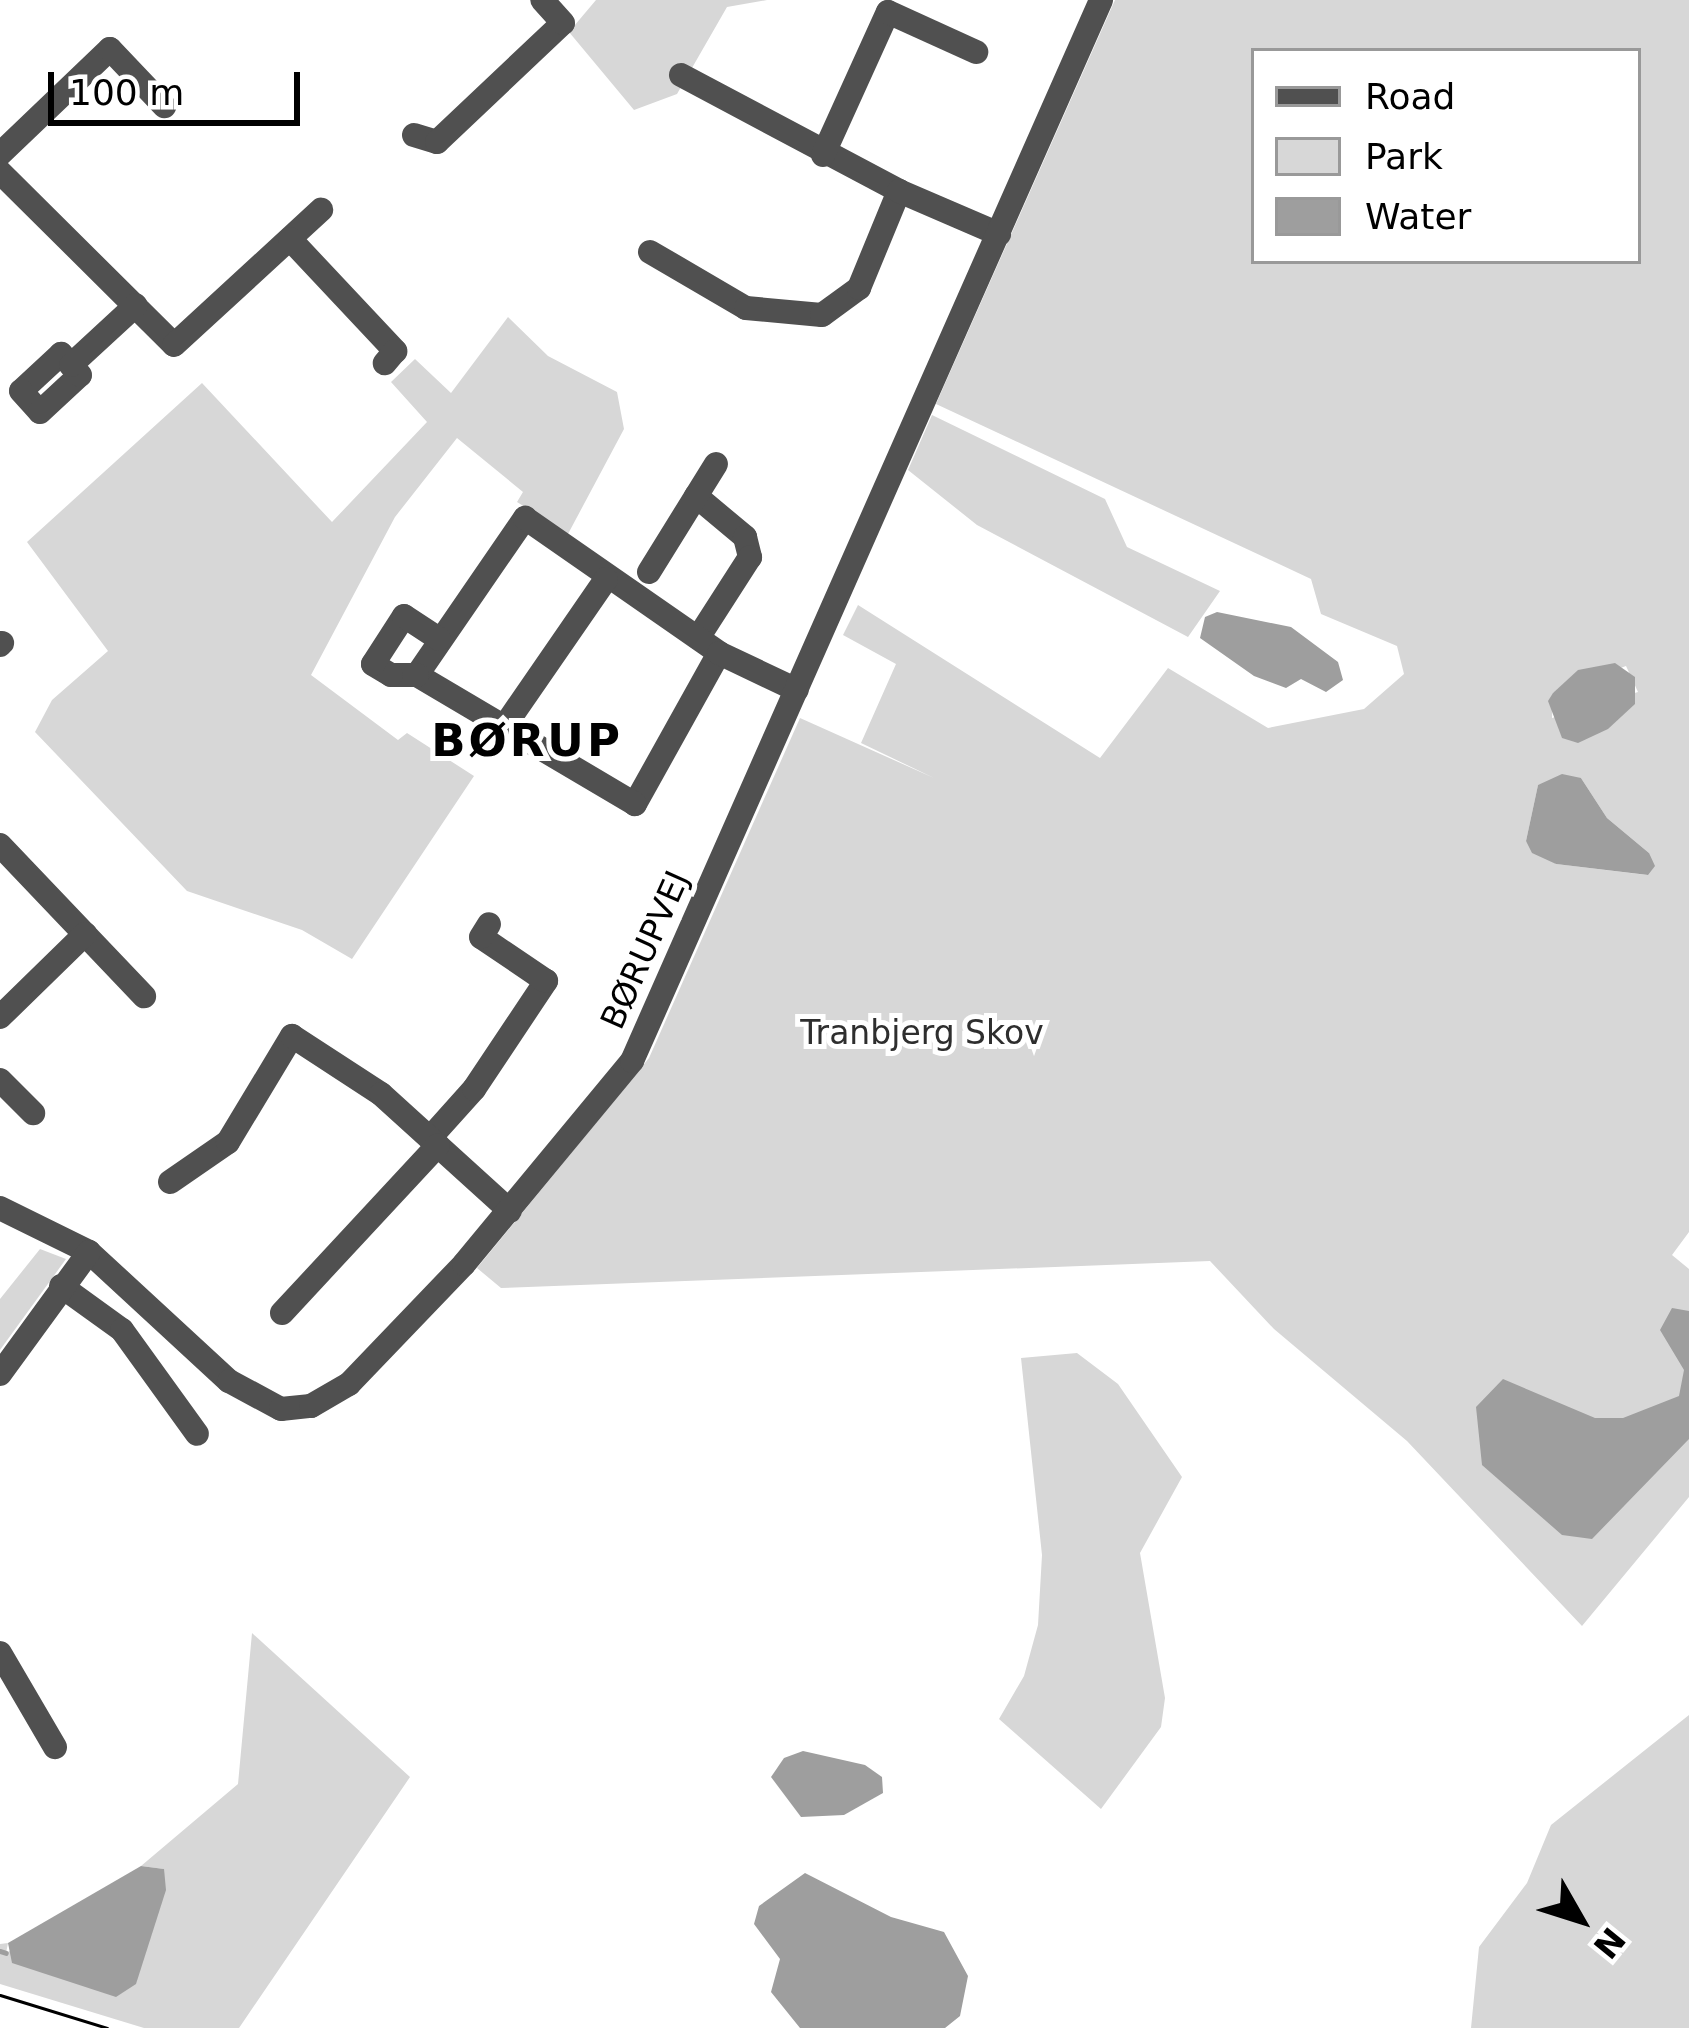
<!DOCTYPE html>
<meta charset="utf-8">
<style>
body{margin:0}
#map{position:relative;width:1689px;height:2028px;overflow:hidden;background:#fff;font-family:"DejaVu Sans",sans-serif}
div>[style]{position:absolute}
.green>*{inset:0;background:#d7d7d7}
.water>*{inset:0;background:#9e9e9e}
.stream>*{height:4.5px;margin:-2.25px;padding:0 2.25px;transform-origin:2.25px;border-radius:2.25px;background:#9e9e9e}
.minor>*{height:24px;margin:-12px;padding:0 12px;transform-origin:12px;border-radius:12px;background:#505050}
.tram>*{height:3px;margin:-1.5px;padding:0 1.5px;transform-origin:1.5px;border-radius:1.5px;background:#000}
span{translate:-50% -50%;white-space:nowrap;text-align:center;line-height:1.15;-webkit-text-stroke:10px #fff;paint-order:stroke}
.street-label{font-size:33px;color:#000}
.park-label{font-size:33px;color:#2e2e2e}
.district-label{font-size:45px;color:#000;font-weight:700;letter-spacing:3px}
.legend{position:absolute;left:1251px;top:48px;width:390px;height:216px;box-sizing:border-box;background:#fff;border:3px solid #999;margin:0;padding:15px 21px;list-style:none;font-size:36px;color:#000}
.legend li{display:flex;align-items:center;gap:24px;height:60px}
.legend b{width:60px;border:3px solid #999}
.north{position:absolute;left:1521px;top:1860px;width:120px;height:120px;-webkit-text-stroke:9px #fff;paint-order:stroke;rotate:129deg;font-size:33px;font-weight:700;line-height:48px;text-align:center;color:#000}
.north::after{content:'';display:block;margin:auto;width:42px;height:54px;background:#000;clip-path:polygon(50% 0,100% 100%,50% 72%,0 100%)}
.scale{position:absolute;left:48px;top:72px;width:252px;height:54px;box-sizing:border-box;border:6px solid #000;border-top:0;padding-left:15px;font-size:36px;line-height:42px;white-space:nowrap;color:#000;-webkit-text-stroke:9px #fff;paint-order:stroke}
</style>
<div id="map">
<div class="green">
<i style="clip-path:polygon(596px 0,767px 0,727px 7px,677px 94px,634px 110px,569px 32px)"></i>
<i style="clip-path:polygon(evenodd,1115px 0,1689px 0,1689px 1232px,1672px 1255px,1689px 1269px,1689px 1497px,1582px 1626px,1407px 1441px,1274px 1329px,1210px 1261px,501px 1288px,477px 1268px,649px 1058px,800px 718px,934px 778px,861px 743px,896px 664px,843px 635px,858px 605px,1100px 758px,1168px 668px,1268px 728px,1364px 709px,1404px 674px,1397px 646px,1321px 614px,1311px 579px,936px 404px,1115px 0,1254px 51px,1638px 51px,1638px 261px,1254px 261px,1254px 51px,1115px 0,1626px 666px,1638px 692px,1552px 718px,1553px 693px,1626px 666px,1115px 0,1581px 778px,1607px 818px,1649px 853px,1647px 875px,1556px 864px,1526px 841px,1538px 785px,1581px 778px)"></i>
<i style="clip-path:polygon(508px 317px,548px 356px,617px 392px,624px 429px,568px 534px,517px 502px,523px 492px,457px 438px,395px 517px,311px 675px,398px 740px,407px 733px,474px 776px,352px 959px,302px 930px,187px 891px,35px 732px,52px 700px,108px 651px,27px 542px,202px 383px,332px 522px,427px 422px,391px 382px,415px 359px,451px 393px)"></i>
<i style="clip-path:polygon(932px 415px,1105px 499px,1127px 547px,1220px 591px,1188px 637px,977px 525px,908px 470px)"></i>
<i style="clip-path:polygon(40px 1249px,66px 1259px,0 1350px,0 1299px)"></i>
<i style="clip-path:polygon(1077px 1353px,1118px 1384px,1182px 1477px,1140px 1553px,1165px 1698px,1161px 1727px,1101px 1809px,999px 1719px,1024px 1676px,1038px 1625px,1042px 1555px,1021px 1358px)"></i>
<i style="clip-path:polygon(252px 1633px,410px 1777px,239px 2028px,144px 2028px,0 1984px,0 1944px,8px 1943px,6px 1953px,164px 1869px,141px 1866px,238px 1784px)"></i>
<i style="clip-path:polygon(1689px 1715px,1689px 2028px,1471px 2028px,1479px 1947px,1527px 1883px,1551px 1825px)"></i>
</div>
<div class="water">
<i style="clip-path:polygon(1217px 612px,1291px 627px,1338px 662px,1343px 680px,1326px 692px,1301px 679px,1286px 688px,1254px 676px,1200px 638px,1205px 617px)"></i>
<i style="clip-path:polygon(1615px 663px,1635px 677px,1635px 704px,1608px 729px,1578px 743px,1562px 738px,1548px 701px,1553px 693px,1578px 670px)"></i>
<i style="clip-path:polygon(1562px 774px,1581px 778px,1607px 818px,1649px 853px,1655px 866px,1648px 875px,1556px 864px,1532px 853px,1526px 841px,1538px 785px)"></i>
<i style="clip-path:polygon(1672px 1308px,1689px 1311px,1689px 1439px,1592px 1539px,1562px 1535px,1482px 1465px,1476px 1407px,1503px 1379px,1595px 1418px,1623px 1418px,1679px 1396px,1684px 1370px,1660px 1330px)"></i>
<i style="clip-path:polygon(803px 1751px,865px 1765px,882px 1777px,883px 1793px,844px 1815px,801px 1817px,771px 1777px,784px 1758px)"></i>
<i style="clip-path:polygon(141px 1866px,164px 1869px,166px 1890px,136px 1984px,116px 1997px,12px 1963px,8px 1943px)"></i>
<i style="clip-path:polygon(805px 1873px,891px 1917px,944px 1932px,968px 1976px,960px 2016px,945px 2028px,800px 2028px,771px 1992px,780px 1959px,754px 1924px,759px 1906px)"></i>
</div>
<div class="stream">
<i style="left:0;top:1951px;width:6px;rotate:18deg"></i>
</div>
<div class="minor">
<i style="left:681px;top:75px;width:247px;rotate:28deg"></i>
<i style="left:414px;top:135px;width:24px;rotate:17deg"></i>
<i style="left:437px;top:142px;width:173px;rotate:-43.4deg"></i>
<i style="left:563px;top:23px;width:31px;rotate:-132deg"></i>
<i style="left:0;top:154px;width:152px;rotate:-43.7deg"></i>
<i style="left:110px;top:49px;width:79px;rotate:46.5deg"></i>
<i style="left:823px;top:155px;width:157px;rotate:-65.6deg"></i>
<i style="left:888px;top:12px;width:97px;rotate:24.4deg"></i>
<i style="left:0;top:172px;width:245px;rotate:44.8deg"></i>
<i style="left:174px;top:345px;width:200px;rotate:-42.6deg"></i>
<i style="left:290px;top:239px;width:154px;rotate:46.8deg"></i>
<i style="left:395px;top:351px;width:16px;rotate:130deg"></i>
<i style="left:650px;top:252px;width:111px;rotate:30.3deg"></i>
<i style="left:746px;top:308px;width:76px;rotate:5.3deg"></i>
<i style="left:822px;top:315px;width:46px;rotate:-36.1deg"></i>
<i style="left:859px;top:288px;width:105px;rotate:-67.6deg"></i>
<i style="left:899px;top:191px;width:109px;rotate:23.3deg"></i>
<i style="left:71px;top:365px;width:15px;rotate:-132deg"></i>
<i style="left:61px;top:354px;width:54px;rotate:137.2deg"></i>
<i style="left:21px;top:391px;width:28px;rotate:48deg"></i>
<i style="left:40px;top:412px;width:54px;rotate:-42.8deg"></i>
<i style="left:80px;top:375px;width:13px;rotate:-132deg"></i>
<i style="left:71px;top:365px;width:88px;rotate:-42.7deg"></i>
<i style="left:696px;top:496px;width:64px;rotate:39.9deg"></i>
<i style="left:745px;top:537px;width:21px;rotate:76deg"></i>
<i style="left:750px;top:557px;width:96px;rotate:122.7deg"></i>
<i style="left:649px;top:572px;width:127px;rotate:-58.2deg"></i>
<i style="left:0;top:645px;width:3px;rotate:-45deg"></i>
<i style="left:719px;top:653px;width:173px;rotate:119.1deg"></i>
<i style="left:635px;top:804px;width:253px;rotate:-149.4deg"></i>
<i style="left:417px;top:675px;width:191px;rotate:-55.5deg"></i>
<i style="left:525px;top:518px;width:236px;rotate:34.8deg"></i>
<i style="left:719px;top:653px;width:86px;rotate:25.4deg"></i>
<i style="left:417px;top:675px;width:26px;rotate:180deg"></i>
<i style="left:391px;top:675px;width:21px;rotate:-149deg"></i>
<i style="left:373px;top:664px;width:57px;rotate:-57.1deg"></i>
<i style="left:404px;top:616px;width:42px;rotate:33.3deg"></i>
<i style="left:506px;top:724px;width:176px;rotate:-55.4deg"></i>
<i style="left:0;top:845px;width:209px;rotate:46.4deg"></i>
<i style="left:0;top:1017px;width:119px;rotate:-44.3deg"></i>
<i style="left:0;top:1080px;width:47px;rotate:45deg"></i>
<i style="left:430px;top:1138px;width:66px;rotate:-48.1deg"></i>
<i style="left:474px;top:1089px;width:130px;rotate:-56.3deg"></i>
<i style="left:546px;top:981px;width:78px;rotate:-145.9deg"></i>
<i style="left:481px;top:937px;width:15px;rotate:-58deg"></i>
<i style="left:170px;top:1182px;width:70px;rotate:-34.6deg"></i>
<i style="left:228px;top:1142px;width:124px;rotate:-58.9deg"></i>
<i style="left:292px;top:1036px;width:106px;rotate:33.1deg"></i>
<i style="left:381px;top:1094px;width:174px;rotate:42.2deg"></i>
<i style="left:0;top:1208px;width:99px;rotate:26.3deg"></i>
<i style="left:89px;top:1252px;width:190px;rotate:42.7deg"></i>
<i style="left:229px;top:1381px;width:59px;rotate:28.3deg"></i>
<i style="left:281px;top:1409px;width:30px;rotate:-6deg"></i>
<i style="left:311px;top:1406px;width:44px;rotate:-30.1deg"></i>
<i style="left:349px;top:1384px;width:166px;rotate:-46.2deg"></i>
<i style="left:464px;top:1264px;width:264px;rotate:-50.4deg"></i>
<i style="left:632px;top:1061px;width:1160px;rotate:-66.15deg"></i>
<i style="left:61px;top:1286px;width:75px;rotate:35.8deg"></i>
<i style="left:122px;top:1330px;width:128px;rotate:54.2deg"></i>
<i style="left:282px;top:1313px;width:229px;rotate:-47.1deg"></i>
<i style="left:0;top:1374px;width:151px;rotate:-53.9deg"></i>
<i style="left:0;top:1653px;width:109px;rotate:59.7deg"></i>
</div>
<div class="tram">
<i style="left:0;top:1995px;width:112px;rotate:17.1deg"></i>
</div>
<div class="street-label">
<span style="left:645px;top:950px;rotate:-66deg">BØRUPVEJ</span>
</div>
<div class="park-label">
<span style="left:922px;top:1033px">Tranbjerg Skov</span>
</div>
<div class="district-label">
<span style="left:527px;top:741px">BØRUP</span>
</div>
<ul class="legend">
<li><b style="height:15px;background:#505050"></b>Road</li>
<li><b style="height:33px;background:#d7d7d7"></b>Park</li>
<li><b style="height:33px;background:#9e9e9e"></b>Water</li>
</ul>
<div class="north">N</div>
<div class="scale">100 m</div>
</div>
